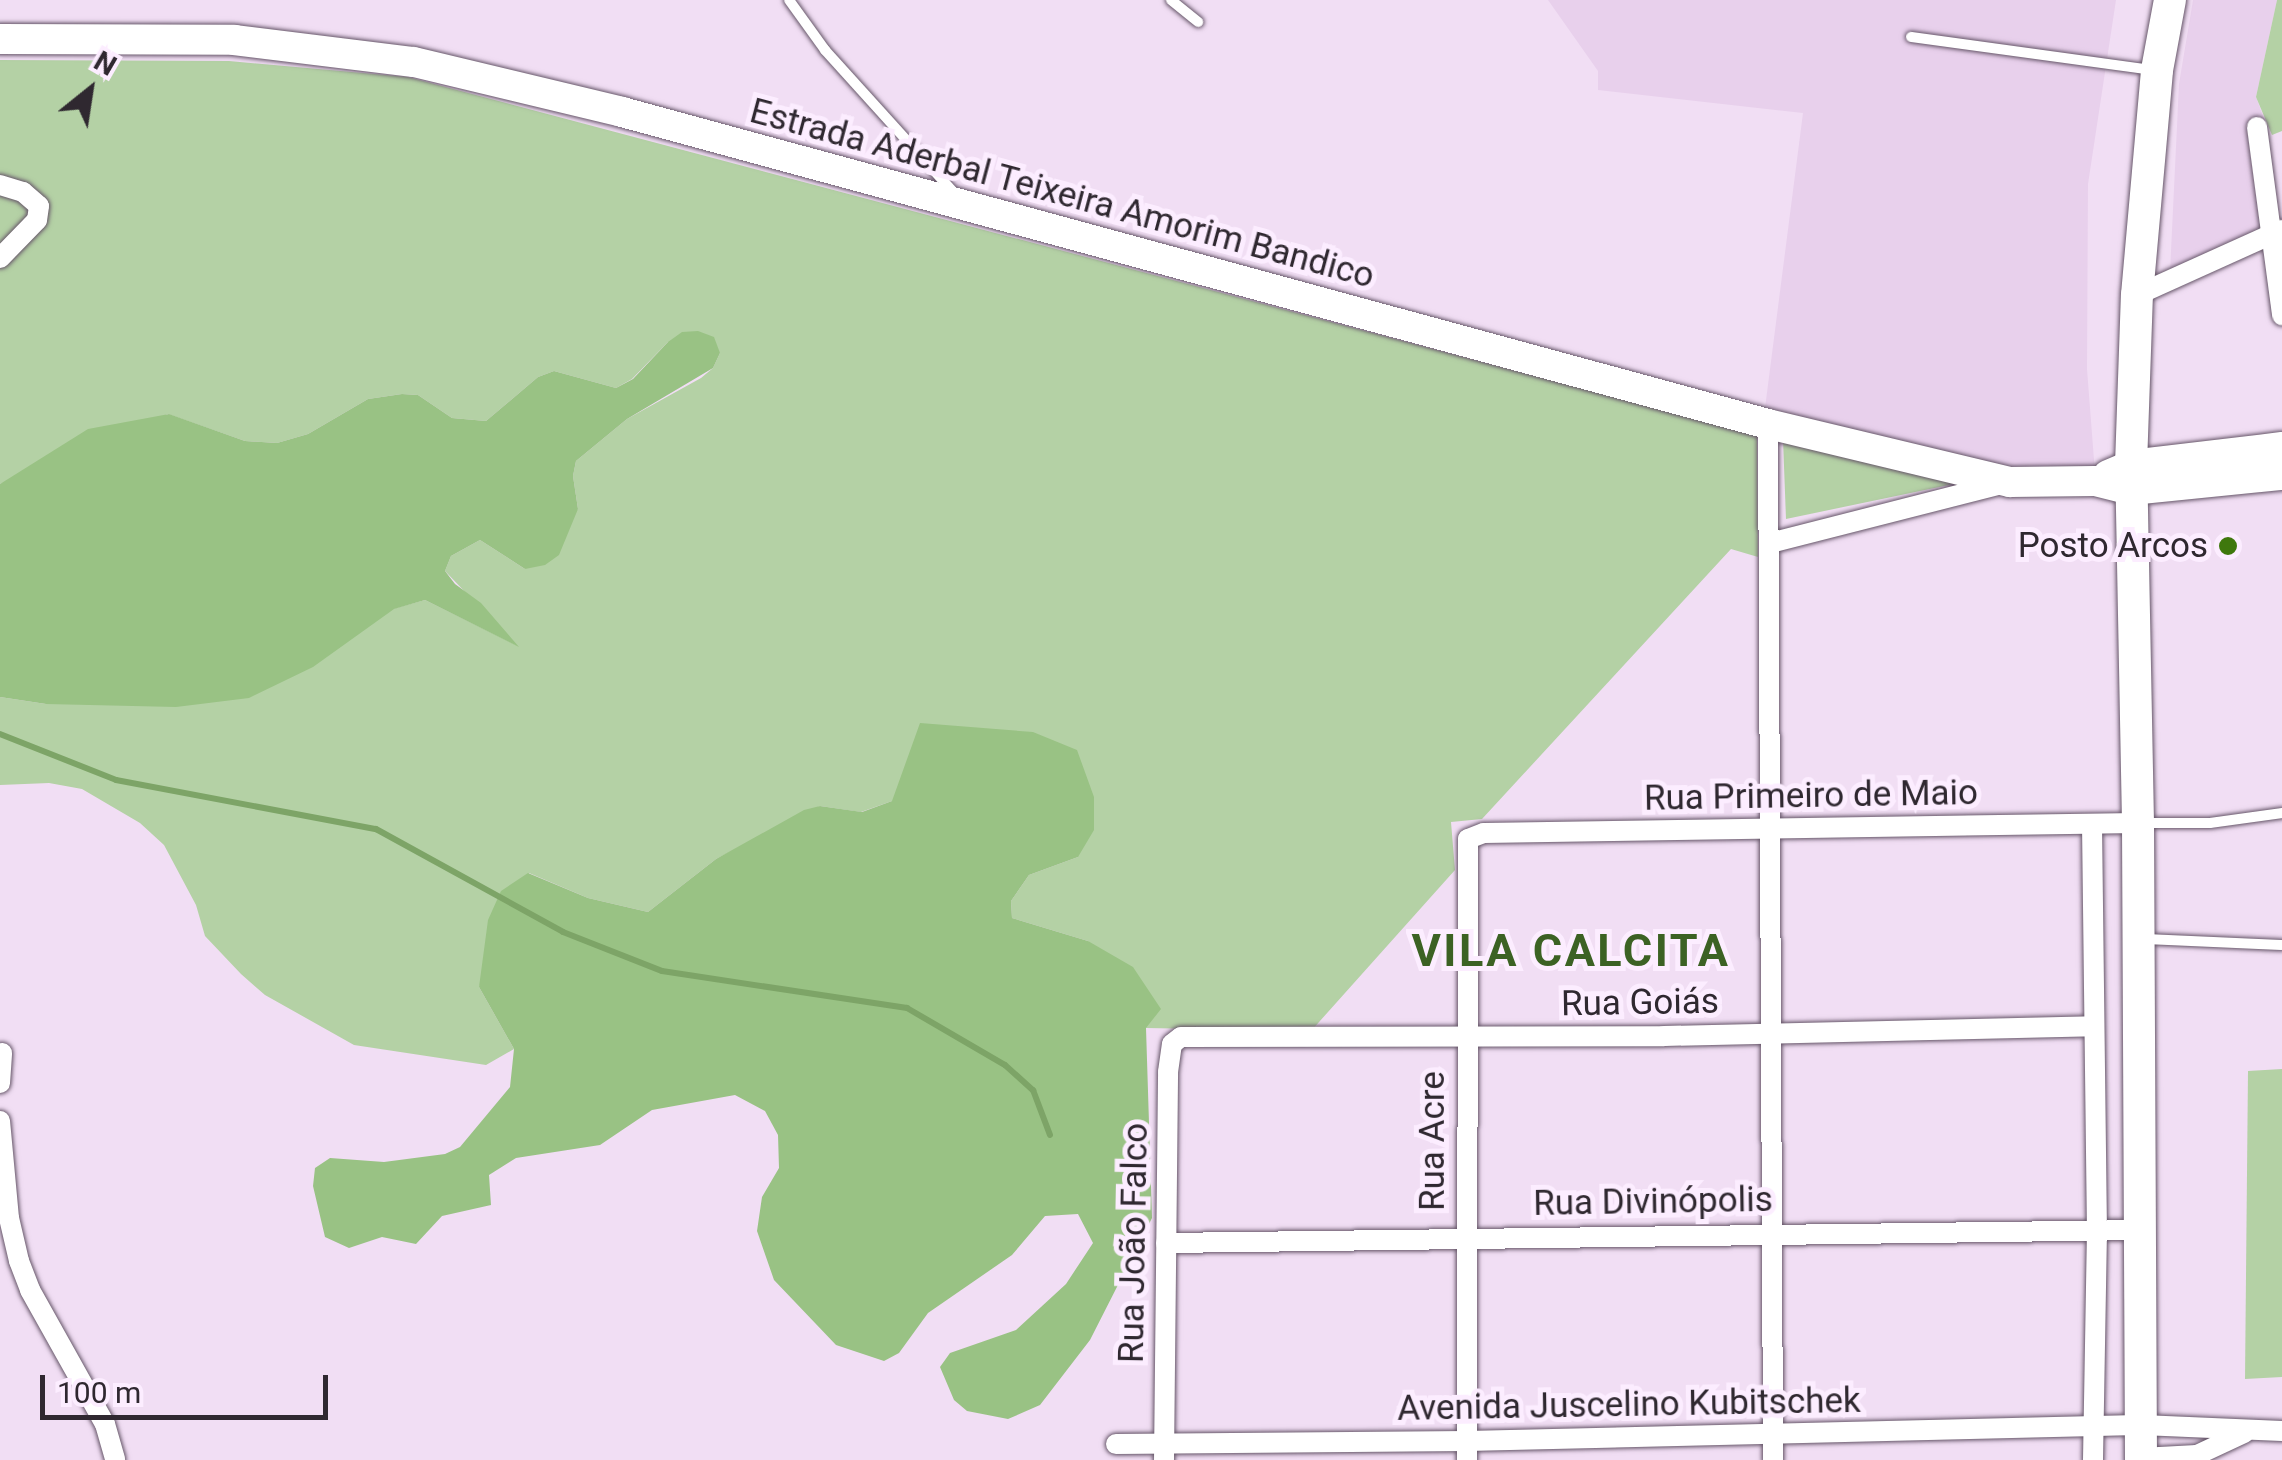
<!DOCTYPE html>
<meta charset="utf-8">
<style>
body{margin:0}
#map{position:relative;width:2282px;height:1460px;overflow:hidden;background:#f1def4;font-family:Roboto,sans-serif}
div>[style]{position:absolute}
.built>*{inset:0;background:#e8d0ec}
.green>*{inset:0;background:#b4d1a5}
.forest>*{inset:0;background:#99c284}
.stream>*{height:6px;margin:-3px;padding:0 3px;transform-origin:3px;border-radius:3px;background:#7da467}
.roads{filter:drop-shadow(0 0 2px #665669) drop-shadow(0 0 2px #665669)}
.lane>*{height:10px;margin:-5px;padding:0 5px;transform-origin:5px;border-radius:5px;background:#fff}
.street>*{height:20px;margin:-10px;padding:0 10px;transform-origin:10px;border-radius:10px;background:#fff}
.secondary>*{height:30px;margin:-15px;padding:0 15px;transform-origin:15px;border-radius:15px;background:#fff}
.primary>*{height:32px;margin:-16px;padding:0 16px;transform-origin:16px;border-radius:16px;background:#fff}
.dots>*{width:28px;height:28px;translate:-50% -50%;box-sizing:border-box;border:5px solid #fcedff;border-radius:50%}
span{translate:-50% -50%;white-space:nowrap;text-align:center;line-height:1.15;-webkit-text-stroke:10px #fcedff;paint-order:stroke}
.street-label{font-size:35px;color:#2f2830}
.poi-label{font-size:35px;color:#2f2830}
.right{translate:-100% -50%;text-align:right}
.district-label{font-size:45px;color:#3c6224;font-weight:700;letter-spacing:2.5px}
.north{position:absolute;left:40px;top:40px;width:100px;height:100px;-webkit-text-stroke:8px #fcedff;paint-order:stroke;rotate:30deg;font-size:28px;font-weight:700;line-height:40px;text-align:center;color:#2f2830}
.north::after{content:'';display:block;margin:auto;width:35px;height:45px;background:#2f2830;clip-path:polygon(50% 0,100% 100%,50% 72%,0 100%)}
.scale{position:absolute;left:40px;top:1375px;width:288px;height:45px;box-sizing:border-box;border:5px solid #2f2830;border-top:0;padding-left:12px;font-size:30px;line-height:35px;white-space:nowrap;color:#2f2830;-webkit-text-stroke:8px #fcedff;paint-order:stroke}
</style>
<div id="map">
<div class="built">
<i style="clip-path:polygon(1548px 0,2116px 0,2088px 184px,2087px 369px,2095px 473px,1998px 472px,1765px 408px,1803px 113px,1598px 90px,1598px 71px)"></i>
<i style="clip-path:polygon(2193px 0,2277px 0,2256px 97px,2265px 121px,2246px 128px,2266px 228px,2170px 272px,2179px 84px)"></i>
</div>
<div class="green">
<i style="clip-path:polygon(2277px 0,2282px 0,2282px 131px,2272px 135px,2256px 97px)"></i>
<i style="clip-path:polygon(0 60px,229px 61px,408px 77px,1757px 435px,1758px 557px,1731px 549px,1482px 819px,1451px 822px,1455px 870px,1311px 1031px,1146px 1028px,1088px 941px,1012px 918px,1011px 901px,1029px 875px,1078px 857px,892px 801px,861px 812px,820px 806px,716px 859px,648px 912px,588px 898px,529px 873px,479px 987px,514px 1049px,486px 1065px,354px 1045px,265px 995px,241px 974px,205px 936px,196px 905px,164px 845px,140px 823px,82px 789px,49px 783px,0 785px,0 697px,46px 704px,425px 600px,516px 645px,445px 571px,451px 556px,480px 540px,525px 569px,578px 509px,573px 476px,576px 461px,627px 419px,701px 378px,713px 368px,720px 353px,668px 342px,632px 379px,616px 388px,554px 371px,538px 377px,486px 421px,452px 418px,418px 395px,402px 394px,368px 399px,308px 434px,277px 443px,245px 441px,168px 414px,0 484px)"></i>
<i style="clip-path:polygon(1783px 439px,1968px 481px,1786px 519px)"></i>
<i style="clip-path:polygon(2282px 1069px,2282px 1377px,2245px 1379px,2248px 1071px)"></i>
</div>
<div class="forest">
<i style="clip-path:polygon(698px 331px,714px 337px,720px 353px,713px 368px,627px 419px,576px 461px,573px 476px,578px 509px,559px 555px,545px 565px,525px 569px,480px 540px,451px 556px,445px 571px,455px 584px,481px 603px,519px 647px,425px 600px,394px 609px,313px 667px,249px 698px,176px 707px,46px 704px,0 697px,0 484px,88px 429px,169px 414px,245px 441px,277px 443px,308px 434px,368px 399px,402px 394px,418px 395px,452px 418px,486px 421px,538px 377px,554px 371px,616px 388px,633px 379px,668px 342px,682px 332px)"></i>
<i style="clip-path:polygon(920px 723px,1033px 732px,1077px 750px,1094px 797px,1094px 830px,1078px 857px,1029px 875px,1011px 901px,1012px 918px,1088px 941px,1133px 967px,1161px 1009px,1146px 1028px,1152px 1218px,1090px 1340px,1040px 1405px,1008px 1419px,967px 1411px,954px 1400px,940px 1367px,950px 1353px,1016px 1330px,1066px 1284px,1093px 1243px,1078px 1214px,1045px 1216px,1012px 1255px,928px 1313px,899px 1353px,884px 1361px,836px 1345px,774px 1280px,757px 1231px,762px 1197px,779px 1168px,778px 1135px,765px 1111px,735px 1095px,652px 1110px,600px 1145px,516px 1158px,489px 1175px,491px 1205px,442px 1216px,416px 1244px,382px 1237px,349px 1248px,325px 1237px,313px 1186px,315px 1168px,330px 1158px,384px 1162px,445px 1154px,460px 1147px,510px 1087px,514px 1049px,479px 987px,488px 920px,501px 891px,528px 873px,588px 898px,648px 912px,716px 859px,804px 810px,820px 806px,862px 812px,892px 801px)"></i>
</div>
<div class="stream">
<i style="left:0;top:734px;width:125px;rotate:21.6deg"></i>
<i style="left:116px;top:780px;width:265px;rotate:10.7deg"></i>
<i style="left:376px;top:829px;width:213px;rotate:28.8deg"></i>
<i style="left:563px;top:932px;width:106px;rotate:21.5deg"></i>
<i style="left:662px;top:971px;width:248px;rotate:8.6deg"></i>
<i style="left:907px;top:1008px;width:113px;rotate:30.2deg"></i>
<i style="left:1005px;top:1065px;width:38px;rotate:42deg"></i>
<i style="left:1033px;top:1090px;width:48px;rotate:69.3deg"></i>
</div>
<div class="roads">
<div class="lane">
<i style="left:789px;top:0;width:62px;rotate:54.2deg"></i>
<i style="left:825px;top:50px;width:193px;rotate:47.9deg"></i>
<i style="left:1171px;top:0;width:35px;rotate:39deg"></i>
<i style="left:1911px;top:37px;width:243px;rotate:7.8deg"></i>
<i style="left:2144px;top:823px;width:66px"></i>
<i style="left:2210px;top:823px;width:73px;rotate:-7.9deg"></i>
<i style="left:2145px;top:939px;width:137px;rotate:2.5deg"></i>
</div>
<div class="street">
<i style="left:2257px;top:127px;width:190px;rotate:82.4deg"></i>
<i style="left:0;top:185px;width:24px;rotate:17deg"></i>
<i style="left:23px;top:192px;width:21px;rotate:41deg"></i>
<i style="left:39px;top:206px;width:14px;rotate:98deg"></i>
<i style="left:37px;top:220px;width:53px;rotate:134.2deg"></i>
<i style="left:2137px;top:295px;width:158px;rotate:-24.3deg"></i>
<i style="left:1768px;top:424px;width:1036px;rotate:89.72deg"></i>
<i style="left:1770px;top:543px;width:243px;rotate:-14.3deg"></i>
<i style="left:2092px;top:824px;width:406px;rotate:89.3deg"></i>
<i style="left:2097px;top:1230px;width:230px;rotate:91deg"></i>
<i style="left:0;top:1083px;width:30px;rotate:-86deg"></i>
<i style="left:0;top:1121px;width:97px;rotate:84.7deg"></i>
<i style="left:9px;top:1218px;width:44px;rotate:76.9deg"></i>
<i style="left:19px;top:1261px;width:31px;rotate:69deg"></i>
<i style="left:30px;top:1290px;width:154px;rotate:60.8deg"></i>
<i style="left:105px;top:1424px;width:37px;rotate:74deg"></i>
<i style="left:1166px;top:1243px;width:975px;rotate:-0.76deg"></i>
<i style="left:1116px;top:1444px;width:351px;rotate:-0.5deg"></i>
<i style="left:1467px;top:1441px;width:675px;rotate:-1.36deg"></i>
<i style="left:2142px;top:1425px;width:140px;rotate:2.5deg"></i>
<i style="left:2141px;top:1458px;width:56px;rotate:-3.1deg"></i>
<i style="left:2197px;top:1455px;width:52px;rotate:-25.1deg"></i>
<i style="left:1164px;top:1460px;width:388px;rotate:-89.4deg"></i>
<i style="left:1168px;top:1072px;width:28px;rotate:-82deg"></i>
<i style="left:1172px;top:1044px;width:11px;rotate:-38deg"></i>
<i style="left:1181px;top:1037px;width:483px;rotate:-0.1deg"></i>
<i style="left:1664px;top:1036px;width:430px;rotate:-1.3deg"></i>
<i style="left:1467px;top:1460px;width:621px;rotate:-89.91deg"></i>
<i style="left:1468px;top:839px;width:17px;rotate:-21deg"></i>
<i style="left:1484px;top:833px;width:654px;rotate:-0.88deg"></i>
</div>
<div class="secondary">
<i style="left:0;top:39px;width:234px;rotate:0.2deg"></i>
<i style="left:234px;top:40px;width:181px;rotate:7deg"></i>
<i style="left:414px;top:62px;width:214px;rotate:13.5deg"></i>
<i style="left:622px;top:112px;width:1188px;rotate:15.23deg"></i>
<i style="left:1768px;top:424px;width:249px;rotate:13.5deg"></i>
<i style="left:2010px;top:482px;width:85px;rotate:-0.7deg"></i>
<i style="left:2095px;top:481px;width:37px;rotate:14deg"></i>
<i style="left:2131px;top:490px;width:152px;rotate:-5.7deg"></i>
<i style="left:2108px;top:475px;width:25px;rotate:-23deg"></i>
<i style="left:2131px;top:465px;width:152px;rotate:-6.8deg"></i>
</div>
<div class="primary">
<i style="left:2141px;top:1460px;width:637px;rotate:-90.27deg"></i>
<i style="left:2138px;top:823px;width:358px;rotate:-91.1deg"></i>
<i style="left:2131px;top:465px;width:170px;rotate:-88deg"></i>
<i style="left:2137px;top:295px;width:226px;rotate:-84.9deg"></i>
<i style="left:2157px;top:70px;width:71px;rotate:-79.5deg"></i>
</div>
</div>
<div class="dots">
<i style="left:2228px;top:546px;background:#3f780d"></i>
</div>
<div class="street-label">
<span style="left:1062px;top:194px;rotate:15deg">Estrada Aderbal Teixeira Amorim Bandico</span>
<span style="left:1811px;top:796px;rotate:-1deg">Rua Primeiro de Maio</span>
<span style="left:1640px;top:1003px;rotate:-1deg">Rua Goiás</span>
<span style="left:1433px;top:1141px;rotate:-90deg">Rua Acre</span>
<span style="left:1653px;top:1202px;rotate:-1deg">Rua Divinópolis</span>
<span style="left:1134px;top:1243px;rotate:-89deg">Rua João Falco</span>
<span style="left:1629px;top:1405px;rotate:-1deg">Avenida Juscelino Kubitschek</span>
</div>
<div class="poi-label">
<span class="right" style="left:2208px;top:546px">Posto Arcos</span>
</div>
<div class="district-label">
<span style="left:1571px;top:951px">VILA CALCITA</span>
</div>
<div class="north">N</div>
<div class="scale">100 m</div>
</div>
